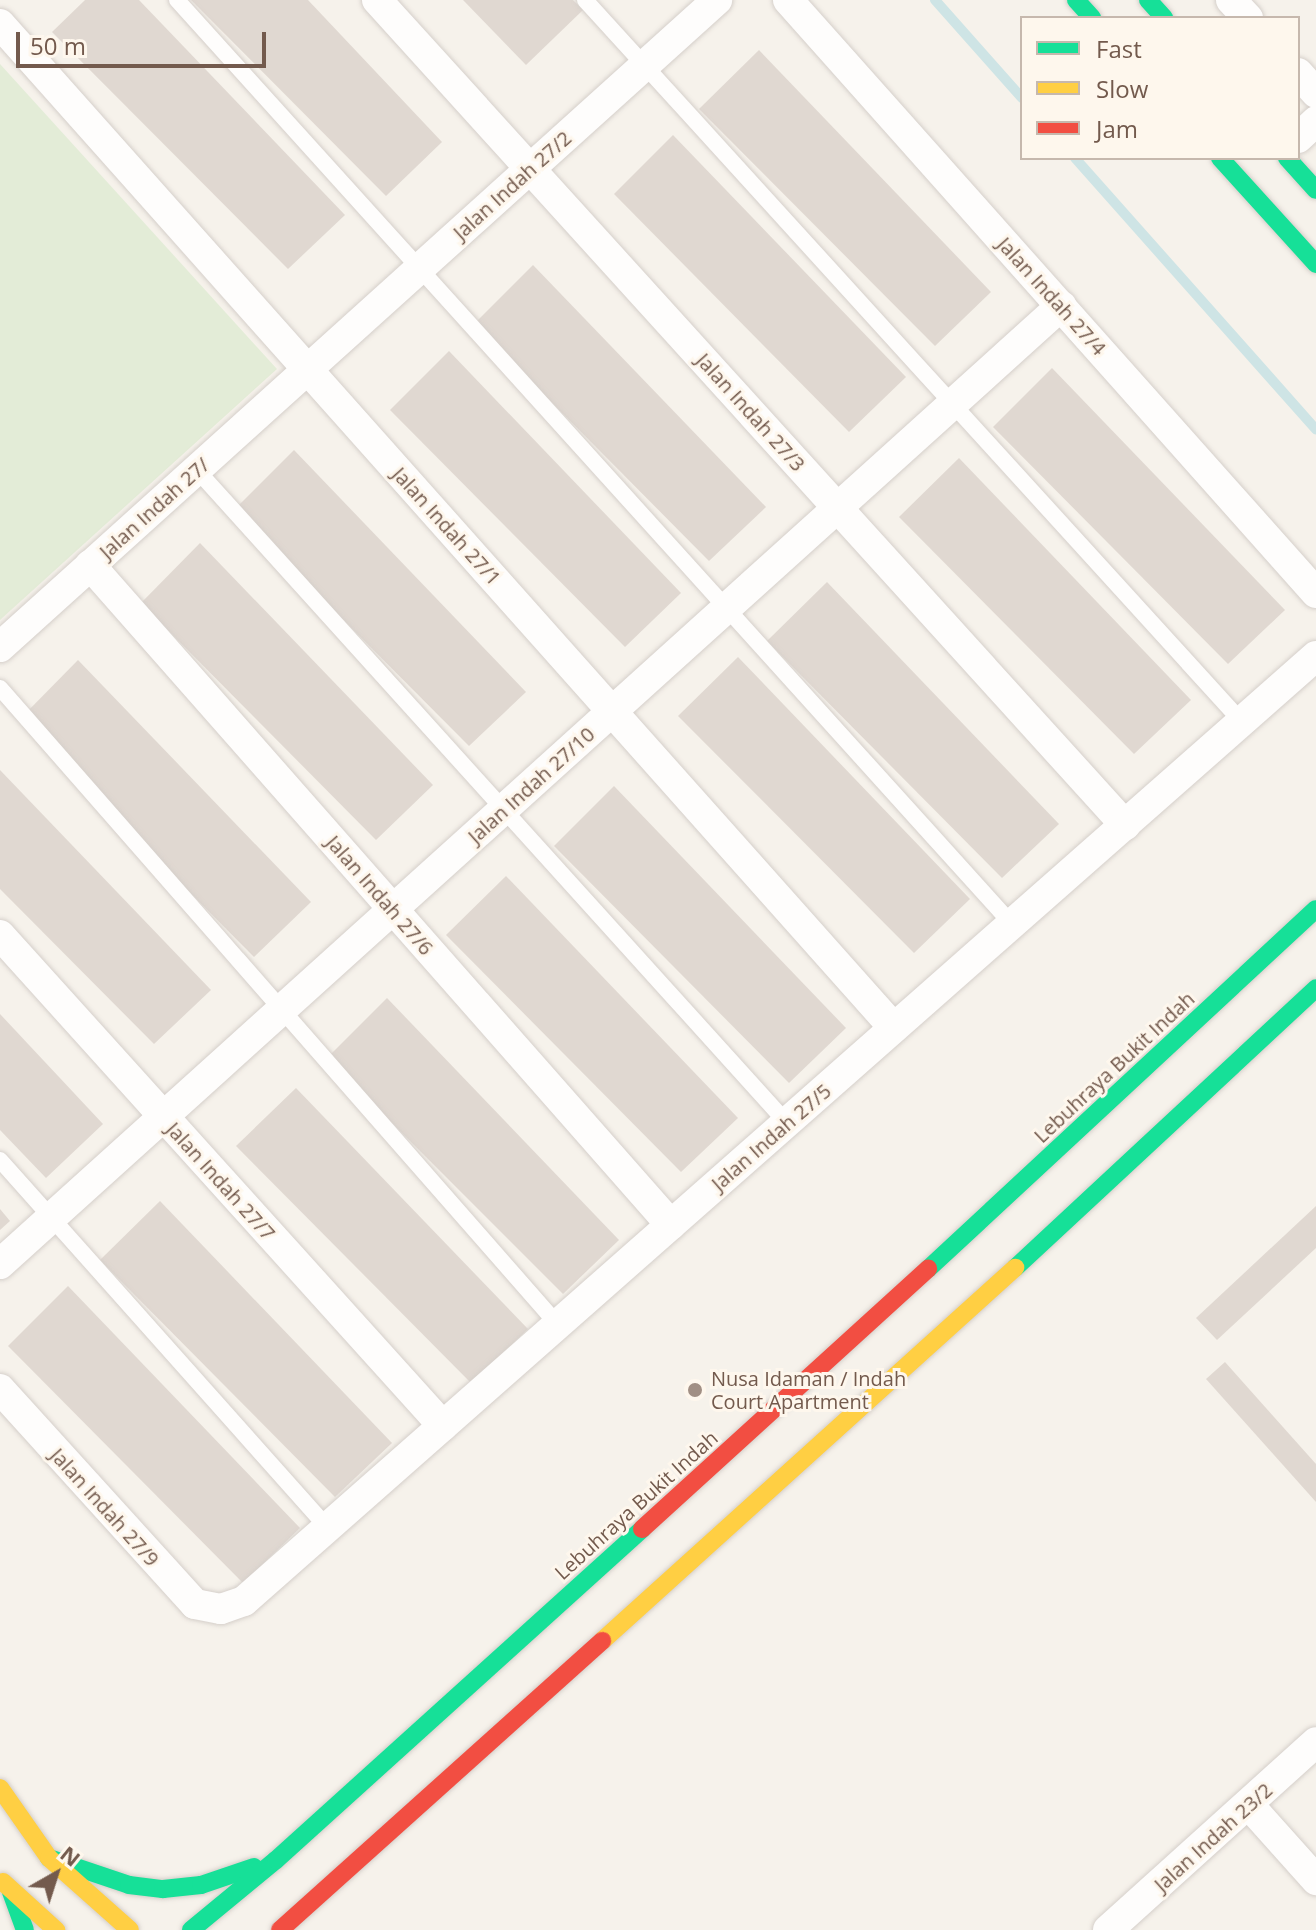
<!DOCTYPE html>
<style>
body{margin:0}
#map{position:relative;width:1316px;height:1930px;overflow:hidden;background:#f6f2eb;font-family:"Open Sans",sans-serif}
div>[style]{position:absolute}
.green>*{inset:0;background:#e3ecd7}
.stream>*{height:10px;margin:-5px;padding:0 5px;transform-origin:5px;border-radius:5px;background:#cee4e5}
.building>*{inset:0;background:#e0d8d1}
.roads{filter:drop-shadow(0 0 2px #d5cfca) drop-shadow(0 0 2px #d5cfca)}
.lane>*{height:16px;margin:-8px;padding:0 8px;transform-origin:8px;border-radius:8px;background:#fefdfc}
.street>*{height:30px;margin:-15px;padding:0 15px;transform-origin:15px;border-radius:15px;background:#fefdfc}
.fast>*{height:18px;margin:-9px;padding:0 9px;transform-origin:9px;border-radius:9px;background:#16e098}
.slow>*{height:18px;margin:-9px;padding:0 9px;transform-origin:9px;border-radius:9px;background:#ffcf43}
.jam>*{height:18px;margin:-9px;padding:0 9px;transform-origin:9px;border-radius:9px;background:#f24e42}
.dots>*{width:22px;height:22px;translate:-50% -50%;box-sizing:border-box;border:4px solid #fef7ed;border-radius:50%}
span{translate:-50% -50%;white-space:nowrap;text-align:center;line-height:1.15;-webkit-text-stroke:6px #fef7ed;paint-order:stroke}
.street-label{font-size:20px;color:#735a4d}
.poi-label{font-size:20px;color:#735a4d}
.left{translate:0 -50%;text-align:left}
.legend{position:absolute;left:1020px;top:16px;width:280px;height:144px;box-sizing:border-box;background:#fef7ed;border:2px solid #c6b8ad;margin:0;padding:10px 14px;list-style:none;font-size:24px;color:#735a4d}
.legend li{display:flex;align-items:center;gap:16px;height:40px}
.legend b{width:40px;border:2px solid #c6b8ad}
.north{position:absolute;left:16px;top:1834px;width:80px;height:80px;-webkit-text-stroke:6px #fef7ed;paint-order:stroke;rotate:39deg;font-size:22px;font-weight:700;line-height:32px;text-align:center;color:#735a4d}
.north::after{content:'';display:block;margin:auto;width:28px;height:36px;background:#735a4d;clip-path:polygon(50% 0,100% 100%,50% 72%,0 100%)}
.scale{position:absolute;left:16px;top:32px;width:250px;height:36px;box-sizing:border-box;border:4px solid #735a4d;border-top:0;padding-left:10px;font-size:24px;line-height:28px;white-space:nowrap;color:#735a4d;-webkit-text-stroke:6px #fef7ed;paint-order:stroke}
</style>
<div id="map">
<div class="green">
<i style="clip-path:polygon(0 64px,277px 369px,0 620px)"></i>
</div>
<div class="stream">
<i style="left:935px;top:0;width:131px;rotate:48.4deg"></i>
<i style="left:1075px;top:158px;width:363px;rotate:48.4deg"></i>
</div>
<div class="building">
<i style="clip-path:polygon(85px 0,139px 0,345px 215px,288px 269px,52px 32px)"></i>
<i style="clip-path:polygon(191px 0,308px 0,442px 142px,386px 196px)"></i>
<i style="clip-path:polygon(463px 0,573px 0,583px 10px,526px 65px)"></i>
<i style="clip-path:polygon(759px 50px,991px 292px,935px 346px,699px 109px)"></i>
<i style="clip-path:polygon(673px 135px,906px 377px,849px 432px,614px 194px)"></i>
<i style="clip-path:polygon(533px 265px,766px 507px,709px 561px,474px 324px)"></i>
<i style="clip-path:polygon(449px 351px,681px 593px,625px 647px,390px 410px)"></i>
<i style="clip-path:polygon(1052px 368px,1285px 610px,1228px 664px,993px 427px)"></i>
<i style="clip-path:polygon(294px 450px,526px 692px,469px 746px,234px 510px)"></i>
<i style="clip-path:polygon(959px 458px,1191px 700px,1134px 754px,899px 517px)"></i>
<i style="clip-path:polygon(200px 543px,433px 785px,376px 840px,141px 603px)"></i>
<i style="clip-path:polygon(827px 582px,1059px 824px,1002px 878px,767px 641px)"></i>
<i style="clip-path:polygon(738px 657px,970px 899px,914px 953px,678px 716px)"></i>
<i style="clip-path:polygon(78px 660px,311px 902px,254px 957px,19px 720px)"></i>
<i style="clip-path:polygon(0 770px,211px 990px,154px 1044px,0 889px)"></i>
<i style="clip-path:polygon(614px 786px,846px 1028px,789px 1083px,554px 846px)"></i>
<i style="clip-path:polygon(506px 876px,738px 1118px,681px 1172px,446px 935px)"></i>
<i style="clip-path:polygon(387px 998px,619px 1240px,563px 1294px,327px 1058px)"></i>
<i style="clip-path:polygon(0 1014px,103px 1124px,46px 1178px,0 1130px)"></i>
<i style="clip-path:polygon(296px 1088px,528px 1329px,471px 1383px,236px 1146px)"></i>
<i style="clip-path:polygon(160px 1201px,392px 1443px,335px 1497px,100px 1260px)"></i>
<i style="clip-path:polygon(1316px 1206px,1316px 1248px,1217px 1340px,1196px 1318px)"></i>
<i style="clip-path:polygon(0 1209px,10px 1221px,0 1230px)"></i>
<i style="clip-path:polygon(68px 1286px,300px 1528px,243px 1583px,8px 1346px)"></i>
<i style="clip-path:polygon(1225px 1362px,1316px 1464px,1316px 1502px,1206px 1379px)"></i>
</div>
<div class="roads">
<div class="lane">
<i style="left:177px;top:0;width:1245px;rotate:47.9deg"></i>
<i style="left:585px;top:0;width:975px;rotate:47.7deg"></i>
<i style="left:196px;top:469px;width:881px;rotate:47.9deg"></i>
<i style="left:0;top:688px;width:847px;rotate:48.78deg"></i>
<i style="left:0;top:1160px;width:493px;rotate:48.3deg"></i>
</div>
<div class="street">
<i style="left:377px;top:0;width:1114px;rotate:47.8deg"></i>
<i style="left:788px;top:0;width:794px;rotate:48.32deg"></i>
<i style="left:1231px;top:0;width:25px;rotate:47deg"></i>
<i style="left:0;top:24px;width:1344px;rotate:48.32deg"></i>
<i style="left:1298px;top:73px;width:27px;rotate:48deg"></i>
<i style="left:1298px;top:138px;width:25px;rotate:-43deg"></i>
<i style="left:90px;top:565px;width:879px;rotate:48.64deg"></i>
<i style="left:0;top:647px;width:966px;rotate:-42.06deg"></i>
<i style="left:0;top:935px;width:661px;rotate:47.94deg"></i>
<i style="left:0;top:1264px;width:1430px;rotate:-42.08deg"></i>
<i style="left:0;top:1389px;width:290px;rotate:47.8deg"></i>
<i style="left:195px;top:1604px;width:26px;rotate:11deg"></i>
<i style="left:221px;top:1609px;width:24px;rotate:-19deg"></i>
<i style="left:244px;top:1601px;width:1429px;rotate:-41.4deg"></i>
<i style="left:1249px;top:1805px;width:101px;rotate:48.2deg"></i>
<i style="left:1108px;top:1930px;width:280px;rotate:-42.1deg"></i>
</div>
<div class="fast">
<i style="left:1076px;top:0;width:24px;rotate:48deg"></i>
<i style="left:1148px;top:0;width:24px;rotate:48deg"></i>
<i style="left:1220px;top:158px;width:143px;rotate:47.8deg"></i>
<i style="left:1287px;top:158px;width:43px;rotate:47.8deg"></i>
<i style="left:1015px;top:1268px;width:411px;rotate:-42.9deg"></i>
<i style="left:928px;top:1269px;width:529px;rotate:-42.86deg"></i>
<i style="left:49px;top:1858px;width:84px;rotate:18.6deg"></i>
<i style="left:129px;top:1885px;width:34px;rotate:7deg"></i>
<i style="left:163px;top:1889px;width:38px;rotate:-6deg"></i>
<i style="left:201px;top:1885px;width:56px;rotate:-18.8deg"></i>
<i style="left:11px;top:1892px;width:40px;rotate:69.8deg"></i>
<i style="left:191px;top:1930px;width:110px;rotate:-39.5deg"></i>
<i style="left:276px;top:1860px;width:493px;rotate:-42.1deg"></i>
</div>
<div class="slow">
<i style="left:602px;top:1641px;width:557px;rotate:-42.09deg"></i>
<i style="left:0;top:1788px;width:85px;rotate:55deg"></i>
<i style="left:49px;top:1858px;width:108px;rotate:41.6deg"></i>
<i style="left:3px;top:1882px;width:72px;rotate:42.2deg"></i>
</div>
<div class="jam">
<i style="left:642px;top:1529px;width:387px;rotate:-42.3deg"></i>
<i style="left:280px;top:1930px;width:433px;rotate:-41.9deg"></i>
</div>
</div>
<div class="dots">
<i style="left:695px;top:1390px;background:#a18f84"></i>
</div>
<div class="street-label">
<span style="left:512px;top:185px;rotate:-42deg">Jalan Indah 27/2</span>
<span style="left:1052px;top:296px;rotate:48deg">Jalan Indah 27/4</span>
<span style="left:751px;top:412px;rotate:48deg">Jalan Indah 27/3</span>
<span style="left:154px;top:508px;rotate:-42deg">Jalan Indah 27/</span>
<span style="left:447px;top:526px;rotate:48deg">Jalan Indah 27/1</span>
<span style="left:531px;top:785px;rotate:-42deg">Jalan Indah 27/10</span>
<span style="left:380px;top:895px;rotate:49deg">Jalan Indah 27/6</span>
<span style="left:1114px;top:1067px;rotate:-43deg">Lebuhraya Bukit Indah</span>
<span style="left:771px;top:1137px;rotate:-41deg">Jalan Indah 27/5</span>
<span style="left:221px;top:1181px;rotate:48deg">Jalan Indah 27/7</span>
<span style="left:636px;top:1505px;rotate:-42deg">Lebuhraya Bukit Indah</span>
<span style="left:105px;top:1507px;rotate:48deg">Jalan Indah 27/9</span>
<span style="left:1213px;top:1837px;rotate:-42deg">Jalan Indah 23/2</span>
</div>
<div class="poi-label">
<span class="left" style="left:711px;top:1390px">Nusa Idaman / Indah<br>Court Apartment</span>
</div>
<ul class="legend">
<li><b style="height:10px;background:#16e098"></b>Fast</li>
<li><b style="height:10px;background:#ffcf43"></b>Slow</li>
<li><b style="height:10px;background:#f24e42"></b>Jam</li>
</ul>
<div class="north">N</div>
<div class="scale">50 m</div>
</div>
